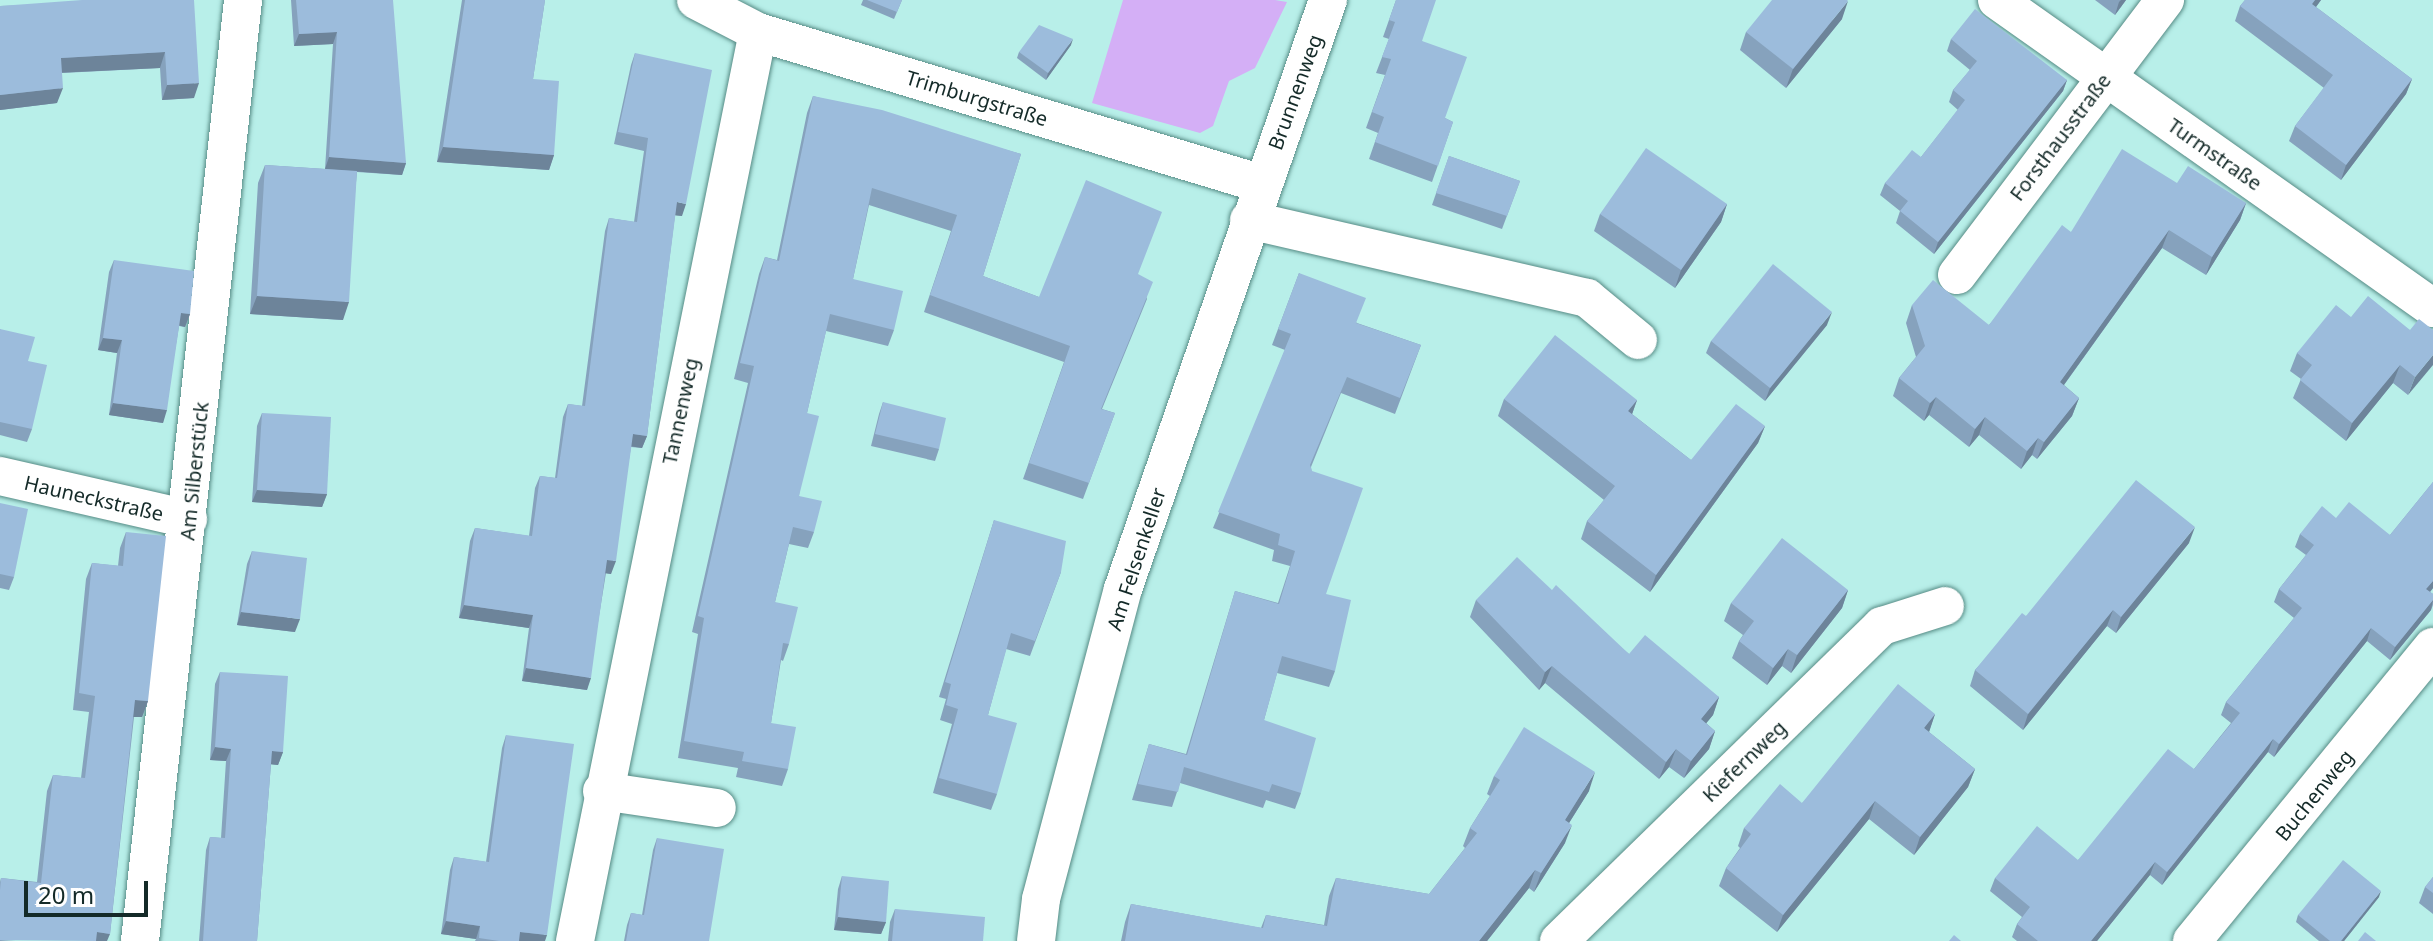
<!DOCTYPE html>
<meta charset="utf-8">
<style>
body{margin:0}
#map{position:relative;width:2433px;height:941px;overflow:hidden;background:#b8efe9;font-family:"Noto Sans",sans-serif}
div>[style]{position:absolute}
.green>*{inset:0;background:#d4aff6}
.roads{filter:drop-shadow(0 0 2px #568b85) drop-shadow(0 0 2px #568b85)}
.street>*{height:38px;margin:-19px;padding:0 19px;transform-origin:19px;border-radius:19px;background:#fff}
.wall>*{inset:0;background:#86a2bd}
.shaded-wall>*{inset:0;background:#6d849a}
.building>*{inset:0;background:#9cbcdc}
span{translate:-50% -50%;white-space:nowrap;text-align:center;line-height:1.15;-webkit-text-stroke:6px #fff;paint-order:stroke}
.street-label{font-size:20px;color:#142a28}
.scale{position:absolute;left:24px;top:881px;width:124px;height:36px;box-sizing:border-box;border:4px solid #142a28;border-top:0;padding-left:10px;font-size:24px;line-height:28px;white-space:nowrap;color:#142a28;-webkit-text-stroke:6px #fff;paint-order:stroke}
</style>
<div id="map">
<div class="green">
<i style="clip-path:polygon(1123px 0,1275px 0,1287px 2px,1255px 68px,1229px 81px,1213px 126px,1200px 133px,1092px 103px)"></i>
</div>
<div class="roads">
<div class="street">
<i style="left:696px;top:0;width:70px;rotate:27.3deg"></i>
<i style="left:758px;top:32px;width:526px;rotate:16.78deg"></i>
<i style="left:1997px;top:0;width:534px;rotate:35.24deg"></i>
<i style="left:1249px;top:220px;width:347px;rotate:13deg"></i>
<i style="left:1587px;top:298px;width:66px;rotate:39.5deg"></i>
<i style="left:1957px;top:275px;width:345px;rotate:-52.9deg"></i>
<i style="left:0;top:476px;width:193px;rotate:12.9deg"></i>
<i style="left:602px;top:791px;width:116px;rotate:8.4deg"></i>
<i style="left:140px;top:941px;width:947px;rotate:-83.75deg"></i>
<i style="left:575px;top:941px;width:927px;rotate:-78.62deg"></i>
<i style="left:1036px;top:941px;width:42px;rotate:-83.2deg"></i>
<i style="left:1041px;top:899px;width:321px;rotate:-75.2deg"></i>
<i style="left:1123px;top:589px;width:624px;rotate:-70.81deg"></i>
<i style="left:1559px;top:941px;width:451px;rotate:-44.3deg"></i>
<i style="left:1882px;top:626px;width:66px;rotate:-17.6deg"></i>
<i style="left:2192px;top:941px;width:380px;rotate:-50.7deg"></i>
</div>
</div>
<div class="wall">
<i style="clip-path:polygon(194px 0,194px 98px,162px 100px,160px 68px,62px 73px,57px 103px,0 110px,0 6px)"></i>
<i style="clip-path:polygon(291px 0,355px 0,406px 163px,402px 175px,357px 172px,343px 320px,250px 314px,258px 183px,265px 165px,325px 169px,333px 44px,294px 46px)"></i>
<i style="clip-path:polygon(462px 0,545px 0,533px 79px,554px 155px,549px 170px,437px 162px)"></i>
<i style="clip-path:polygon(863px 0,902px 0,894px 19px,861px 5px)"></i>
<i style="clip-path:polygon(1396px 0,1422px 41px,1445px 118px,1453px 122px,1432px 182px,1369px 159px,1378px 133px,1366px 128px,1385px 75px,1376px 73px,1389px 39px,1383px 37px)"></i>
<i style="clip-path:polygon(2095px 0,2126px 0,2115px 15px)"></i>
<i style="clip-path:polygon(2245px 0,2321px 0,2316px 7px,2412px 79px,2406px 94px,2341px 180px,2289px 141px,2295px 126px,2324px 88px,2235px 21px,2240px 6px)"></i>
<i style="clip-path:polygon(1842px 19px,1786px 88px,1740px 50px,1746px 32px)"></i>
<i style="clip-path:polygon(1951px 39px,2067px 80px,2063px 91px,1934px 254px,1896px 223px,1900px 211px,1880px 195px,1885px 183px,1921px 157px,1958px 110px,1949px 102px,1953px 90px,1970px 70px,1947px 51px)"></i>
<i style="clip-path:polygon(1071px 45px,1046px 80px,1017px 58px,1019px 52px)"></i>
<i style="clip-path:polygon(635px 53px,682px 216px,675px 215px,647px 436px,642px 448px,631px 447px,611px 574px,606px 573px,587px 690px,522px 681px,529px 628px,459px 618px,470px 541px,475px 528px,529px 536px,535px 488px,540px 476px,555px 478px,563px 417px,568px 404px,582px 406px,605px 231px,609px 218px,634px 222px,644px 151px,614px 144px,631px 65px)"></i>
<i style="clip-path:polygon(813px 96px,1021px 154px,983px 276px,1039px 297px,1138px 275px,1147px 299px,1102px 409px,1115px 413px,1083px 499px,1023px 479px,1064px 362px,924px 312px,951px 231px,869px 205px,853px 279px,894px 330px,888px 346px,826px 331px,807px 413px,799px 496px,814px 532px,808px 548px,789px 544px,775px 602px,789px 644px,783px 661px,781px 660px,771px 723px,788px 769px,782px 786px,736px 777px,738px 768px,678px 758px,698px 634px,692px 632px,748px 383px,734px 379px,759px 274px,765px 257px,777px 260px,807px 113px)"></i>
<i style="clip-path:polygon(1449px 156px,1520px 181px,1502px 229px,1432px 205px)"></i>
<i style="clip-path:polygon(2177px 183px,2246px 203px,2240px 220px,2206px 275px,2162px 248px,2064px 385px,2079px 398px,2072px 416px,2037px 459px,2032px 455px,2021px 469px,1979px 435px,1969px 447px,1929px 415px,1924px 421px,1893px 396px,1899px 378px,1916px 357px,1906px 323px,1912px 305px,1989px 325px,2071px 232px)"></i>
<i style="clip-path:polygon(1727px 204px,1721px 222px,1675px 288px,1594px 231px,1600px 214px)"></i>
<i style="clip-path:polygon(114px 260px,190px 314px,185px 327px,179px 326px,163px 423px,109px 415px,117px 353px,98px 350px,109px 272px)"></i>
<i style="clip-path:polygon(1299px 273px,1357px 323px,1421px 345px,1395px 414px,1341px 393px,1311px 467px,1335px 671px,1329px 687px,1277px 673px,1264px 720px,1301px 793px,1295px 809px,1266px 800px,1263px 808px,1180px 783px,1172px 807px,1132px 800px,1149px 744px,1186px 754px,1235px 591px,1278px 603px,1290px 566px,1272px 561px,1274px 550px,1213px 528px,1285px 350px,1272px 345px)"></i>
<i style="clip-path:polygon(2351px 317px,2410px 330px,2433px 330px,2408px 395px,2393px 383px,2346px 441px,2293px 398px,2301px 379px,2290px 371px,2297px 353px)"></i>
<i style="clip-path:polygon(1827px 325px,1765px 401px,1706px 353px,1711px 341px)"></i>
<i style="clip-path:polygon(0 329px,28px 361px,32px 429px,27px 442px,0 435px)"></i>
<i style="clip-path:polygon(1504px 399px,1637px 400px,1632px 414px,1691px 460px,1765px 426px,1758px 443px,1650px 592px,1581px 539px,1587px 521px,1604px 500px,1498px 416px)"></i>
<i style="clip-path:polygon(883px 402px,939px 449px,935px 461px,871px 446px,879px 414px)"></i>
<i style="clip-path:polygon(262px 413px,327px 494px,322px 507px,252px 502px,257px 426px)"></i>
<i style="clip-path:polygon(2433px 482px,2433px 588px,2430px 592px,2433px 594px,2433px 605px,2431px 610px,2390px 660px,2367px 641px,2274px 757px,2268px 752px,2162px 885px,2150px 875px,2097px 941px,2017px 941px,2012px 937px,2017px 924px,2022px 917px,1990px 891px,1995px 878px,2078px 860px,2194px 769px,2231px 723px,2221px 715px,2226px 702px,2294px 618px,2274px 602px,2279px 589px,2306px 555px,2295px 547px,2300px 534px,2336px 518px,2390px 535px)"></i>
<i style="clip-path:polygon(0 503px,14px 577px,9px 590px,0 588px)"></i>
<i style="clip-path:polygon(994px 520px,1061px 572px,1030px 656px,1006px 649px,988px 715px,997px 794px,991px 810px,933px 793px,952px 724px,940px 720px,946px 699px,939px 697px)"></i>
<i style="clip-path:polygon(126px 532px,148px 701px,142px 717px,134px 717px,110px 934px,0 941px,0 882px,1px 878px,37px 882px,47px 791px,53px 775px,81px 778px,89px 712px,73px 710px,86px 579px,92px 563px,118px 566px,120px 548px)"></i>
<i style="clip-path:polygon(2189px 543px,2116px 633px,2107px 626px,2023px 730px,1970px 686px,1975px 670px,2026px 616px)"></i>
<i style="clip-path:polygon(252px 551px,295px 632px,237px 625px,247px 564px)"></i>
<i style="clip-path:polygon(1552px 590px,1629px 654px,1719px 697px,1713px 715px,1706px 723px,1715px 731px,1709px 749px,1684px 778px,1669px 767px,1659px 779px,1545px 683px,1539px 690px,1470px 617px,1476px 600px)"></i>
<i style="clip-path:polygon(1848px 590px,1842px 608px,1791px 673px,1782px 666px,1767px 685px,1732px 658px,1739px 641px,1743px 635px,1724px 621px,1731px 603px)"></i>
<i style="clip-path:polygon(220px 672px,283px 752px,278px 765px,271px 764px,257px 941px,199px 941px,206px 850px,210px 837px,221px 838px,226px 761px,210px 760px,215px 684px)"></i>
<i style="clip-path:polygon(1935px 714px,1929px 732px,1975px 769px,1968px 787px,1914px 855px,1869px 819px,1777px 932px,1719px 886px,1726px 868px,1740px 848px,1738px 846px,1744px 828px,1802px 803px)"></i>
<i style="clip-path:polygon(506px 735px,545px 941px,475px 941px,476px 939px,441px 934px,450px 870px,454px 857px,486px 862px,502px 748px)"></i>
<i style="clip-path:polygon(1494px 776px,1589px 791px,1569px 823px,1565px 843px,1534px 892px,1529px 888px,1487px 941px,1121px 941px,1125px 922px,1131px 904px,1261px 928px,1266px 915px,1324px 925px,1329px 896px,1336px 878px,1429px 894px,1465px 848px,1463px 846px,1470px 828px,1490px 796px,1487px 794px)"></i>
<i style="clip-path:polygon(657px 838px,709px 941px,624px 941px,627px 925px,631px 913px,642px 915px,653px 850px)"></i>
<i style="clip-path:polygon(842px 876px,886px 922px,881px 934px,834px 930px,838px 889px)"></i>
<i style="clip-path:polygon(2433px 877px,2433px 914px,2419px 903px,2425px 887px)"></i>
<i style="clip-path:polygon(2379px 897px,2344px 941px,2319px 941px,2296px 922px,2298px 915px)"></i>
<i style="clip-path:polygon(895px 909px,983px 941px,888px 941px,890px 922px)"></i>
</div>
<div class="shaded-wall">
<i style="clip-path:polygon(2121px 0,2126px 0,2115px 15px,2119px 2px)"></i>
<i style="clip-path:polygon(2315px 0,2321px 0,2307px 19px,2312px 4px)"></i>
<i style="clip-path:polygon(1848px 1px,1842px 19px,1786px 88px,1793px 69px)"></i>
<i style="clip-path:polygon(337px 32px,333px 44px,294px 46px,299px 34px)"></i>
<i style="clip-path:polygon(1073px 39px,1071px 45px,1046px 80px,1048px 73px)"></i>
<i style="clip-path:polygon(165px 52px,160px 68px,55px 73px,61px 58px)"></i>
<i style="clip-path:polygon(2412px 79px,2406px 94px,2341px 180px,2346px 165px)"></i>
<i style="clip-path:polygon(2067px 80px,2063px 91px,1934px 254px,1938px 242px)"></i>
<i style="clip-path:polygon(199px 83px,194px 98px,162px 100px,167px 85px)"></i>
<i style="clip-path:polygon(63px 88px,57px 103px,0 110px,0 95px)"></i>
<i style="clip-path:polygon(443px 147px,554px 155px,549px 170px,437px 162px)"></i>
<i style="clip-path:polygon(329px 157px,406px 163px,402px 175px,325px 169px)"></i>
<i style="clip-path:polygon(677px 202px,686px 204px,682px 216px,672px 215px)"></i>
<i style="clip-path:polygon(2246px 203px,2240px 220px,2206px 275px,2212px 257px)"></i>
<i style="clip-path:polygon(1727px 204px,1721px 222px,1675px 288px,1681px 270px)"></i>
<i style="clip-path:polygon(2169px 230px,2162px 248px,2053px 400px,2060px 382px)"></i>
<i style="clip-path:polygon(257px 296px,349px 302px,343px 320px,250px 314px)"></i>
<i style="clip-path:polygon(1832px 312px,1827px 325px,1765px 401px,1770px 388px)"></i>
<i style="clip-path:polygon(181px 313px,190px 314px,185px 327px,177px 325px)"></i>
<i style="clip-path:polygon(103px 338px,122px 340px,117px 353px,98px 350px)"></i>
<i style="clip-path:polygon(2433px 355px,2433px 365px,2408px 395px,2415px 377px)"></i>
<i style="clip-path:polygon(2400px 365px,2393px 383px,2346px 441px,2352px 423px)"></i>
<i style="clip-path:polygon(1936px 397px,1929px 415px,1924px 421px,1930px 403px)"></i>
<i style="clip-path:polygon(2079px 398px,2072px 416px,2037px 459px,2044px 442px)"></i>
<i style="clip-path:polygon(1637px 400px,1631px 417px,1628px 411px)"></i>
<i style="clip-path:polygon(113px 403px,167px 410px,163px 423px,109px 415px)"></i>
<i style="clip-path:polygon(1985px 417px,1979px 435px,1969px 447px,1975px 429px)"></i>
<i style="clip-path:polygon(1765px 426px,1758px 443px,1650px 592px,1656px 575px)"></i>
<i style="clip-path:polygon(633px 434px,647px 436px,642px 448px,629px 446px)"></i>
<i style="clip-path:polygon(2038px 438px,2032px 455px,2021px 469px,2027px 451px)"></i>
<i style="clip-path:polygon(257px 490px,327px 494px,322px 507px,252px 502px)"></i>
<i style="clip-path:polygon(2195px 527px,2189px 543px,2116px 633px,2121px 617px)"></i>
<i style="clip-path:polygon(607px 560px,616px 561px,611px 574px,603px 573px)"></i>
<i style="clip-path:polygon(2433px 581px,2433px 588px,2422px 602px,2426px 589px)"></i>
<i style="clip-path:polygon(1848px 590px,1842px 608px,1791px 673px,1797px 655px)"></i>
<i style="clip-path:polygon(2433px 600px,2431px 610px,2390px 660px,2395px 647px)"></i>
<i style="clip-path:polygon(464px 605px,533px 615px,529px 628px,459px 618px)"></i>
<i style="clip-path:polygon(2113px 610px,2107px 626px,2023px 730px,2028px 714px)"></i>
<i style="clip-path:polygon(241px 612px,300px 619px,295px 632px,237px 625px)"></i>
<i style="clip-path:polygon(2371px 628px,2367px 641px,2274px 757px,2279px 744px)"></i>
<i style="clip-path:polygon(1788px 649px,1782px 666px,1767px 685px,1773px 668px)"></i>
<i style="clip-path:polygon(1552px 666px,1545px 683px,1539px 690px,1545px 672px)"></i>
<i style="clip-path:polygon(526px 668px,591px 678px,587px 690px,522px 681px)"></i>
<i style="clip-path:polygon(1719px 697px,1713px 715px,1695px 737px,1701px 719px)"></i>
<i style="clip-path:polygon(135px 700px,148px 701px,142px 717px,129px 717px)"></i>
<i style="clip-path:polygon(1935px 714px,1929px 732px,1924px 728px)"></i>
<i style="clip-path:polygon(1715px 731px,1709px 749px,1684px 778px,1691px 761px)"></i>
<i style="clip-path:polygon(2273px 739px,2268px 752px,2162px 885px,2167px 872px)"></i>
<i style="clip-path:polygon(215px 747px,231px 749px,226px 761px,210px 760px)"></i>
<i style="clip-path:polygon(1676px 749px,1669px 767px,1659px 779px,1666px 762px)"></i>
<i style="clip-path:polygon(272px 751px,283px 752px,278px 765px,267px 764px)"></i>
<i style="clip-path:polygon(1975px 769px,1968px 787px,1914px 855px,1920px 837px)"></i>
<i style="clip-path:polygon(1595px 772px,1589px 791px,1559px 839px,1565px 820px)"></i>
<i style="clip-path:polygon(1875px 801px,1869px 819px,1777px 932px,1783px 915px)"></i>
<i style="clip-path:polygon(1572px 825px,1565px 843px,1534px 892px,1541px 873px)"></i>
<i style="clip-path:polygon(2155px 862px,2150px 875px,2097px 941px,2091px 941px)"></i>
<i style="clip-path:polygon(1535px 870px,1529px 888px,1487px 941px,1479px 941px)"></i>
<i style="clip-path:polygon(2381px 891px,2379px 897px,2344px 941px,2341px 941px)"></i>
<i style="clip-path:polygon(838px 917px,886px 922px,881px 934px,834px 930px)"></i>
<i style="clip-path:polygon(446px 921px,480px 926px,476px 939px,441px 934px)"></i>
<i style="clip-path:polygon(97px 932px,110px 934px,107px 941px,94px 941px)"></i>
<i style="clip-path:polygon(520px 932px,547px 935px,545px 941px,517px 941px)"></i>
</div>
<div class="building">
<i style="clip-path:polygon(82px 0,194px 0,199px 83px,167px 85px,165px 52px,61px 58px,63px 88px,0 95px,0 6px)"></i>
<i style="clip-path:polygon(296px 0,393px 0,406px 163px,329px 157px,337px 32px,299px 34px)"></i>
<i style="clip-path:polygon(465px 0,545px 0,533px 79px,559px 81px,554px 155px,443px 147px)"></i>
<i style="clip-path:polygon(867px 0,902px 0,897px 12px)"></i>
<i style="clip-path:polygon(1396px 0,1436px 0,1422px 41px,1467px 57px,1445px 118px,1453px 122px,1438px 166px,1375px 142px,1384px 117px,1372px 112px,1391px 59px,1382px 57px,1395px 22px,1389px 20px)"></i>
<i style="clip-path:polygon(1772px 0,1847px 0,1848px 1px,1793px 69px,1746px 32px)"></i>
<i style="clip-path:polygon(2245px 0,2315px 0,2312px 4px,2412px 79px,2346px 165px,2295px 126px,2333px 75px,2240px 6px)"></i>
<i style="clip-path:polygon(1975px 9px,2067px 80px,1938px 242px,1900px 211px,1908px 201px,1885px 183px,1912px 150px,1921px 157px,1965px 100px,1953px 90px,1977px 61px,1951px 39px)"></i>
<i style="clip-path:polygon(1039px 25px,1073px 39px,1048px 73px,1019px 52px)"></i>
<i style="clip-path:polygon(635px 53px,712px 70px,686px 204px,677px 202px,647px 436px,633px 434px,616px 561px,607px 560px,591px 678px,526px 668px,533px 615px,464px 605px,475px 528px,532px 536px,540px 476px,557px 478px,568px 404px,585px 406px,609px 218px,637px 222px,648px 138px,618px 132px)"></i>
<i style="clip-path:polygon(813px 96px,882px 110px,1021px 154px,983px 276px,1039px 297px,1086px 180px,1162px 212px,1138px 274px,1153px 282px,1101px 409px,1115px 413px,1089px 483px,1029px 463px,1070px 346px,930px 295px,957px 215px,872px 188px,853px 279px,903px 291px,894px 330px,830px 314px,807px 413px,819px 416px,799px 496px,822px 501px,814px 532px,793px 527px,775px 602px,798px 607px,789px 644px,783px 643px,771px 723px,796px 727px,788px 769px,742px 761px,744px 752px,684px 741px,704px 618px,698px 616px,754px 366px,740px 363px,765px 257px,779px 261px)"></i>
<i style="clip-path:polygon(1646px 148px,1727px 204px,1681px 270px,1600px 214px)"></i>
<i style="clip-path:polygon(2122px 149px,2177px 183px,2188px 166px,2246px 203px,2212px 257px,2169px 230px,2060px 382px,2079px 398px,2044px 442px,2038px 438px,2027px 451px,1985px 417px,1975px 429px,1936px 397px,1930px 403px,1899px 378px,1925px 346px,1912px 305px,1933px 280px,1989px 325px,2062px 225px,2071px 232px)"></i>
<i style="clip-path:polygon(1449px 156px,1520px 181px,1507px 216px,1436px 193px)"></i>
<i style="clip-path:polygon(265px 165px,357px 171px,349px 302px,257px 296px)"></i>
<i style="clip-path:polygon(114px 260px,194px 271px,190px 314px,181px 313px,167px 410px,113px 403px,122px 340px,103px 338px)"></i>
<i style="clip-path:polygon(1773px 264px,1832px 312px,1770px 388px,1711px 341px)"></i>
<i style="clip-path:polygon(1299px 273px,1366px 298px,1356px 323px,1421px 345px,1400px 398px,1347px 377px,1310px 465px,1312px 471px,1363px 488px,1326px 594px,1351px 600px,1335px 671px,1282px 656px,1264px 720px,1316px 738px,1301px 793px,1272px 784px,1269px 792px,1184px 767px,1178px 792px,1138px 784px,1149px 744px,1187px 755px,1235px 591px,1279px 604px,1295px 551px,1278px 545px,1280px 534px,1218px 512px,1291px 334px,1278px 329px)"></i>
<i style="clip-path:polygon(2368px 296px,2410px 330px,2419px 319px,2433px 330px,2433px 355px,2415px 377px,2400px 365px,2352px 423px,2300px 380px,2312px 365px,2297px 353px,2336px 305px,2351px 317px)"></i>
<i style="clip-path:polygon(0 329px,35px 337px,28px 361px,47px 365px,32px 429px,0 422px)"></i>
<i style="clip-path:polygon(1555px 335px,1637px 400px,1628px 411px,1691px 460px,1736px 404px,1765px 426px,1656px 575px,1587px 521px,1615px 486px,1504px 399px)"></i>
<i style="clip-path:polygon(883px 402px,946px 418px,939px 449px,875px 434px)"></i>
<i style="clip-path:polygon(262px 413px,331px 417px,327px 494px,257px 490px)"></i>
<i style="clip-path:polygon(2136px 480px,2195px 527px,2121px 617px,2113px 610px,2028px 714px,1975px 670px,2022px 613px,2026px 616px)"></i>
<i style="clip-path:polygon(2433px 482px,2433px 581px,2426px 589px,2433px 594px,2433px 600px,2395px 647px,2371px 628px,2279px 744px,2273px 739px,2167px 872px,2155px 862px,2091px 941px,2038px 941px,2017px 924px,2030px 907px,1995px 878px,2037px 826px,2078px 860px,2168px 749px,2194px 769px,2240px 713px,2226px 702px,2302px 608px,2279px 589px,2314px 545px,2300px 534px,2322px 506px,2336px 518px,2349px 502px,2390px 535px)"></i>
<i style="clip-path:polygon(0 503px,28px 509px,14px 577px,0 574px)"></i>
<i style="clip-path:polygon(994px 520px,1066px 541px,1061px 572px,1035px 641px,1011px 633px,988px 715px,1017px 723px,997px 794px,939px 778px,958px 709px,946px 705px,951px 684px,945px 682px)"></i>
<i style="clip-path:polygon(126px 532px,166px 536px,148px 701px,135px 700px,110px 934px,97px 932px,96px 941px,0 940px,0 890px,1px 878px,41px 883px,53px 775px,85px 778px,95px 696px,79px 693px,92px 563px,123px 566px)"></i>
<i style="clip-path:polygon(1782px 538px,1848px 590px,1797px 655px,1788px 649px,1773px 668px,1739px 641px,1754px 621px,1731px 603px)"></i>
<i style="clip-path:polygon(252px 551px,307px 558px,300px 619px,241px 612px)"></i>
<i style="clip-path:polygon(1517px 557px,1552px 590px,1556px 585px,1629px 654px,1645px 635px,1719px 697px,1701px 719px,1715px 731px,1691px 761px,1676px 749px,1666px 762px,1552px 666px,1545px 672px,1476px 600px)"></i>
<i style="clip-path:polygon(220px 672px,288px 676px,283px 752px,272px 751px,257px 941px,203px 941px,210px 837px,225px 838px,231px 749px,215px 747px)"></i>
<i style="clip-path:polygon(1898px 684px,1935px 714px,1924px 728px,1975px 769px,1920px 837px,1875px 801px,1783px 915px,1726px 868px,1751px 834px,1744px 828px,1780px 784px,1802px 803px)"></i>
<i style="clip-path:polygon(1524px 727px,1595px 772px,1565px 820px,1572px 825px,1541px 873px,1535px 870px,1479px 941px,1125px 941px,1131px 904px,1263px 928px,1266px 915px,1327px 926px,1336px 878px,1429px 894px,1477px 833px,1470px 828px,1500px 780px,1494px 776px)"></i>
<i style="clip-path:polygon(506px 735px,574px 744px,547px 935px,520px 932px,519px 941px,499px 941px,479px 938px,480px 926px,446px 921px,454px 857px,489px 862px)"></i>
<i style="clip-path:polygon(657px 838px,724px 849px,709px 941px,626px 941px,631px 913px,644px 915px)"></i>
<i style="clip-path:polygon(2343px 860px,2381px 891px,2341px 941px,2330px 941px,2298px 915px)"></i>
<i style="clip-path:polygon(842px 876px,889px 881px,886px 922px,838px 917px)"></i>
<i style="clip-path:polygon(2433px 877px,2433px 893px,2425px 887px)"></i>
<i style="clip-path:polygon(895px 909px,985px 917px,983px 941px,892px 941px)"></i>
<i style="clip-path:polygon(2365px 932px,2376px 941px,2358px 941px)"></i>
<i style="clip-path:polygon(1954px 935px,1961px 941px,1949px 941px)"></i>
</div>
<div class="street-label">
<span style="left:1295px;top:92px;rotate:-70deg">Brunnenweg</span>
<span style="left:977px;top:98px;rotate:17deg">Trimburgstraße</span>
<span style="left:2060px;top:137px;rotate:-53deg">Forsthausstraße</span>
<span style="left:2215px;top:154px;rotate:35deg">Turmstraße</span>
<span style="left:680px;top:411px;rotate:-78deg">Tannenweg</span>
<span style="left:194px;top:471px;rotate:-84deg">Am Silberstück</span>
<span style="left:94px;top:498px;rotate:13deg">Hauneckstraße</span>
<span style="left:1136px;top:559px;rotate:-72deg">Am Felsenkeller</span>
<span style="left:1744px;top:761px;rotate:-44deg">Kiefernweg</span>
<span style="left:2314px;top:795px;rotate:-51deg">Buchenweg</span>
</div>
<div class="scale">20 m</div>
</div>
